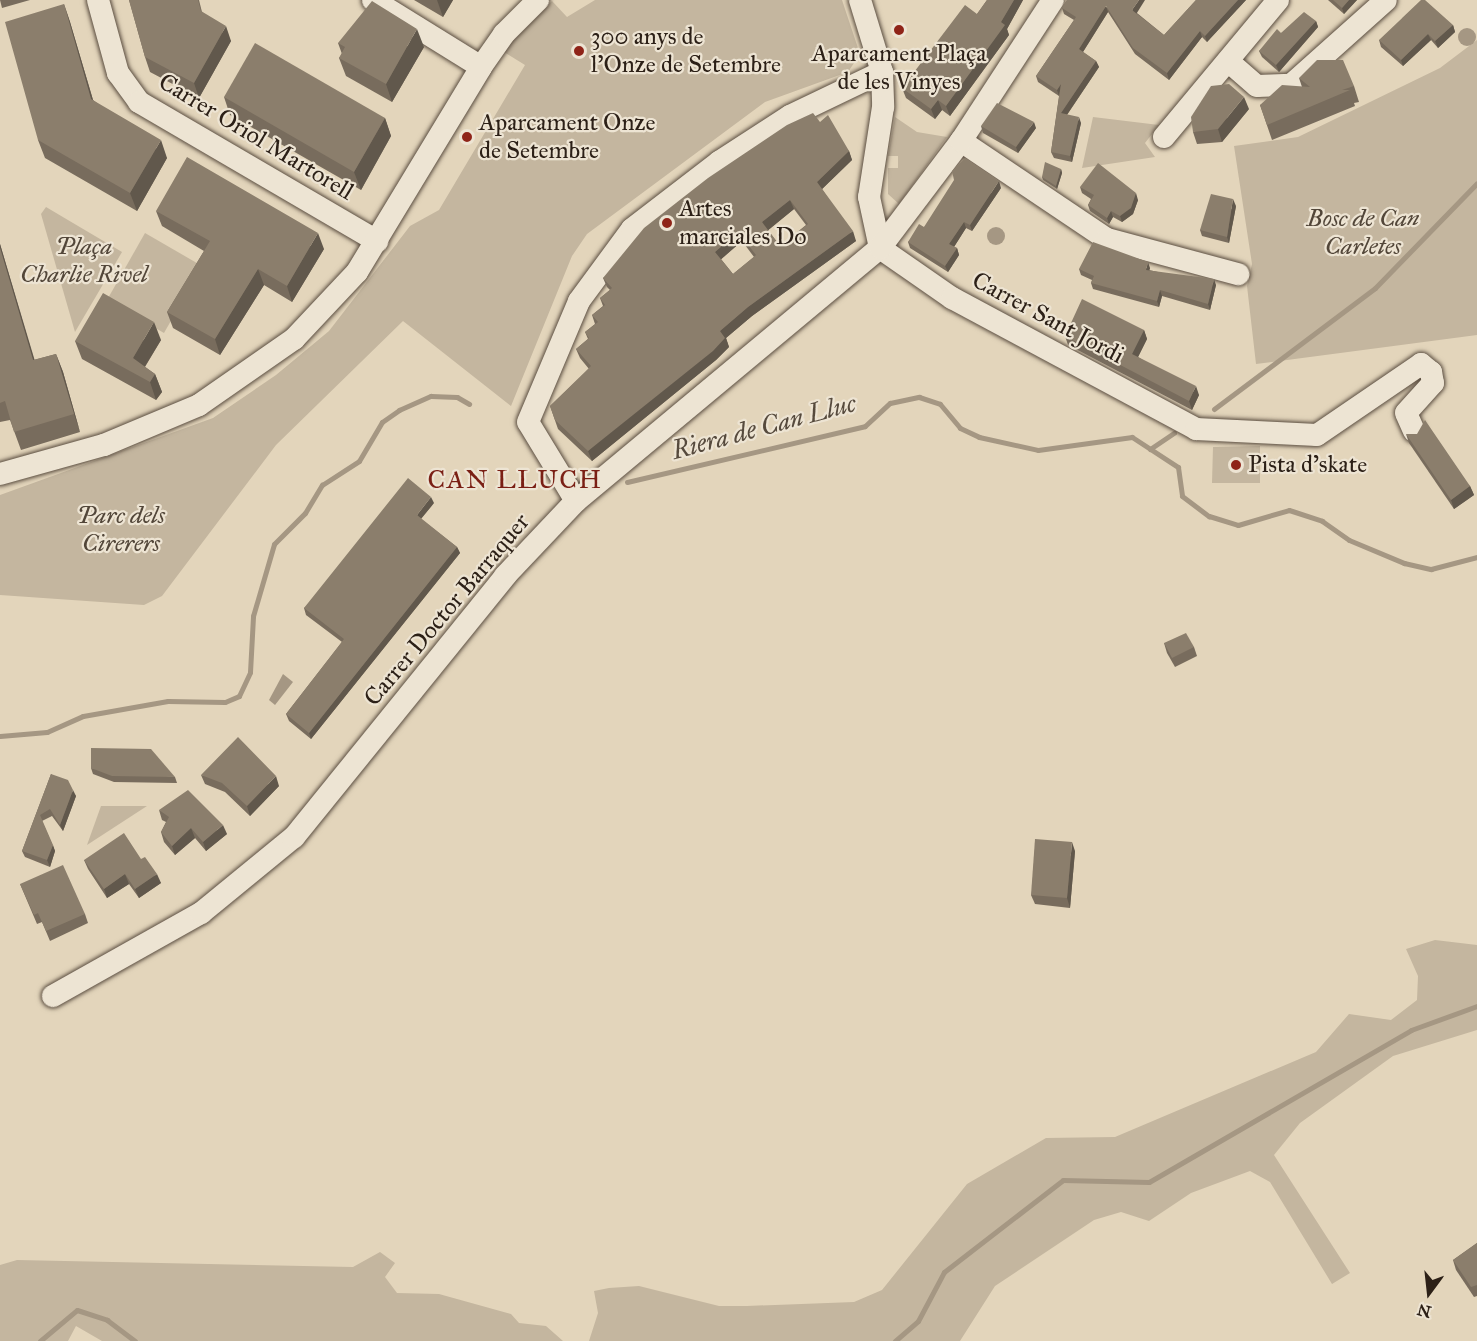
<!DOCTYPE html>
<meta charset="utf-8">
<style>
body{margin:0}
#map{position:relative;width:1477px;height:1341px;overflow:hidden;background:#e3d5bb;font-family:"IM FELL Great Primer",serif}
div>[style]{position:absolute}
.green>*{inset:0;background:#c4b69f}
.water>*{inset:0;background:#a59783}
.round{border-radius:50%}
.stream>*{height:5px;margin:-2.5px;padding:0 2.5px;transform-origin:2.5px;border-radius:2.5px;background:#a59783}
.roads{filter:drop-shadow(0 0 2px #5a4d40) drop-shadow(0 0 2px #5a4d40)}
.minor>*{height:22px;margin:-11px;padding:0 11px;transform-origin:11px;border-radius:11px;background:#ede4d3}
.wall>*{inset:0;background:#786c5d}
.shaded-wall>*{inset:0;background:#61584c}
.building>*{inset:0;background:#8b7e6c}
.dots>*{width:16px;height:16px;translate:-50% -50%;box-sizing:border-box;border:3px solid #ede4d3;border-radius:50%}
span{translate:-50% -50%;white-space:nowrap;text-align:center;line-height:1.15;-webkit-text-stroke:4.5px #ede4d3;paint-order:stroke}
.poi-label{font-size:24px;color:#2c2017}
.left{translate:0 -50%;text-align:left}
.street-label{font-size:24px;color:#2c2017}
.park-label{font-size:24px;color:#524639;font-style:italic}
.water-label{font-size:26px;color:#564a3d;font-style:italic}
.neighbourhood-label{font-size:26px;color:#7a1f14;letter-spacing:1.5px}
.north{position:absolute;left:1399px;top:1263px;width:60px;height:60px;-webkit-text-stroke:4px #ede4d3;paint-order:stroke;rotate:195deg;font-size:16px;font-weight:700;line-height:24px;text-align:center;color:#2c2017}
.north::after{content:'';display:block;margin:auto;width:21px;height:27px;background:#2c2017;clip-path:polygon(50% 0,100% 100%,50% 72%,0 100%)}
</style>
<div id="map">
<div class="green">
<i style="clip-path:polygon(595px 0,842px 0,860px 54px,848px 72px,765px 102px,587px 234px,572px 256px,511px 406px,403px 321px,276px 445px,162px 596px,144px 605px,0 595px,0 495px,213px 418px,276px 375px,329px 331px,410px 226px,439px 210px,525px 65px,504px 52px,512px 40px,552px 1px,567px 17px)"></i>
<i style="clip-path:polygon(1477px 40px,1477px 335px,1256px 364px,1247px 286px,1252px 264px,1234px 146px,1298px 137px,1440px 68px)"></i>
<i style="clip-path:polygon(895px 117px,917px 132px,947px 137px,899px 204px,888px 194px,888px 168px,898px 168px,898px 156px,888px 156px)"></i>
<i style="clip-path:polygon(1093px 117px,1159px 125px,1145px 143px,1155px 157px,1082px 168px)"></i>
<i style="clip-path:polygon(46px 207px,122px 252px,75px 332px,41px 214px)"></i>
<i style="clip-path:polygon(145px 233px,202px 266px,164px 333px,107px 300px)"></i>
<i style="clip-path:polygon(1260px 446px,1260px 483px,1212px 483px,1213px 447px)"></i>
<i style="clip-path:polygon(101px 806px,147px 806px,87px 845px)"></i>
<i style="clip-path:polygon(1435px 940px,1477px 945px,1477px 1030px,1393px 1056px,1300px 1123px,1274px 1155px,1350px 1273px,1332px 1284px,1270px 1182px,1250px 1171px,1191px 1193px,1149px 1221px,1121px 1212px,1094px 1220px,995px 1286px,960px 1341px,589px 1341px,598px 1313px,594px 1291px,609px 1288px,639px 1286px,719px 1306px,747px 1306px,854px 1302px,882px 1290px,967px 1184px,1046px 1138px,1115px 1137px,1316px 1052px,1349px 1014px,1391px 1020px,1417px 1000px,1418px 976px,1406px 949px)"></i>
<i style="clip-path:polygon(380px 1252px,395px 1263px,385px 1277px,397px 1293px,439px 1294px,511px 1314px,519px 1323px,546px 1326px,563px 1341px,102px 1341px,76px 1326px,68px 1341px,0 1341px,0 1265px,17px 1260px,353px 1267px)"></i>
</div>
<div class="water">
<i class="round" style="left:1458px;top:28px;width:18px;height:18px"></i>
<i class="round" style="left:987px;top:227px;width:18px;height:18px"></i>
<i style="clip-path:polygon(283px 674px,293px 682px,275px 705px,269px 700px)"></i>
</div>
<div class="stream">
<i style="left:1214px;top:409px;width:201px;rotate:-36.9deg"></i>
<i style="left:1375px;top:288px;width:146px;rotate:-45.8deg"></i>
<i style="left:1150px;top:449px;width:29px;rotate:-34deg"></i>
<i style="left:627px;top:482px;width:244px;rotate:-13.2deg"></i>
<i style="left:865px;top:426px;width:34px;rotate:-43deg"></i>
<i style="left:890px;top:403px;width:30px;rotate:-12deg"></i>
<i style="left:919px;top:397px;width:22px;rotate:18deg"></i>
<i style="left:940px;top:404px;width:31px;rotate:50deg"></i>
<i style="left:960px;top:428px;width:21px;rotate:25deg"></i>
<i style="left:979px;top:437px;width:60px;rotate:12.4deg"></i>
<i style="left:1038px;top:450px;width:95px;rotate:-7.9deg"></i>
<i style="left:1132px;top:437px;width:55px;rotate:33.1deg"></i>
<i style="left:1178px;top:467px;width:29px;rotate:82deg"></i>
<i style="left:1182px;top:496px;width:34px;rotate:37deg"></i>
<i style="left:1209px;top:516px;width:30px;rotate:17deg"></i>
<i style="left:1238px;top:525px;width:53px;rotate:-16.4deg"></i>
<i style="left:1289px;top:510px;width:35px;rotate:18deg"></i>
<i style="left:1322px;top:521px;width:33px;rotate:35deg"></i>
<i style="left:1349px;top:540px;width:60px;rotate:22.7deg"></i>
<i style="left:1404px;top:563px;width:28px;rotate:13deg"></i>
<i style="left:1431px;top:569px;width:48px;rotate:-14.6deg"></i>
<i style="left:0;top:736px;width:47px;rotate:-4.9deg"></i>
<i style="left:47px;top:732px;width:39px;rotate:-24deg"></i>
<i style="left:83px;top:716px;width:86px;rotate:-10deg"></i>
<i style="left:168px;top:701px;width:57px;rotate:1deg"></i>
<i style="left:225px;top:702px;width:15px;rotate:-23deg"></i>
<i style="left:239px;top:696px;width:26px;rotate:-65deg"></i>
<i style="left:250px;top:672px;width:56px;rotate:-86.9deg"></i>
<i style="left:253px;top:616px;width:75px;rotate:-73.7deg"></i>
<i style="left:274px;top:544px;width:44px;rotate:-45deg"></i>
<i style="left:305px;top:513px;width:33px;rotate:-59deg"></i>
<i style="left:322px;top:485px;width:44px;rotate:-33deg"></i>
<i style="left:359px;top:461px;width:45px;rotate:-59.5deg"></i>
<i style="left:382px;top:422px;width:21px;rotate:-35deg"></i>
<i style="left:399px;top:410px;width:35px;rotate:-24deg"></i>
<i style="left:431px;top:396px;width:26px;rotate:2deg"></i>
<i style="left:457px;top:397px;width:14px;rotate:30deg"></i>
<i style="left:40px;top:1341px;width:48px;rotate:-40deg"></i>
<i style="left:77px;top:1310px;width:32px;rotate:18deg"></i>
<i style="left:107px;top:1320px;width:35px;rotate:37deg"></i>
<i style="left:895px;top:1341px;width:30px;rotate:-41deg"></i>
<i style="left:918px;top:1321px;width:55px;rotate:-62deg"></i>
<i style="left:944px;top:1272px;width:150px;rotate:-37.7deg"></i>
<i style="left:1063px;top:1180px;width:86px;rotate:1.3deg"></i>
<i style="left:1149px;top:1182px;width:303px;rotate:-30.1deg"></i>
<i style="left:1411px;top:1030px;width:70px;rotate:-20deg"></i>
</div>
<div class="roads">
<div class="minor">
<i style="left:98px;top:0;width:76px;rotate:74.7deg"></i>
<i style="left:118px;top:73px;width:36px;rotate:54deg"></i>
<i style="left:139px;top:102px;width:276px;rotate:30.3deg"></i>
<i style="left:373px;top:0;width:127px;rotate:31.8deg"></i>
<i style="left:860px;top:0;width:75px;rotate:73deg"></i>
<i style="left:1228px;top:61px;width:38px;rotate:41deg"></i>
<i style="left:1257px;top:86px;width:34px;rotate:-2deg"></i>
<i style="left:1291px;top:85px;width:127px;rotate:-41.8deg"></i>
<i style="left:1164px;top:137px;width:178px;rotate:-50.2deg"></i>
<i style="left:961px;top:141px;width:176px;rotate:33.9deg"></i>
<i style="left:1107px;top:239px;width:136px;rotate:15deg"></i>
<i style="left:880px;top:248px;width:88px;rotate:34.8deg"></i>
<i style="left:952px;top:298px;width:277px;rotate:28.2deg"></i>
<i style="left:1196px;top:429px;width:121px;rotate:2.8deg"></i>
<i style="left:1317px;top:435px;width:126px;rotate:-34.3deg"></i>
<i style="left:1421px;top:364px;width:13px;rotate:39deg"></i>
<i style="left:1431px;top:372px;width:11px;rotate:80deg"></i>
<i style="left:1433px;top:383px;width:40px;rotate:132deg"></i>
<i style="left:1406px;top:413px;width:20px;rotate:66deg"></i>
<i style="left:0;top:474px;width:108px;rotate:-15.6deg"></i>
<i style="left:104px;top:445px;width:103px;rotate:-22.8deg"></i>
<i style="left:199px;top:405px;width:116px;rotate:-34.8deg"></i>
<i style="left:294px;top:339px;width:92px;rotate:-46.8deg"></i>
<i style="left:357px;top:272px;width:240px;rotate:-58.8deg"></i>
<i style="left:481px;top:67px;width:40px;rotate:-55.1deg"></i>
<i style="left:504px;top:34px;width:48px;rotate:-45deg"></i>
<i style="left:576px;top:501px;width:92px;rotate:-121.3deg"></i>
<i style="left:528px;top:422px;width:131px;rotate:-67.1deg"></i>
<i style="left:579px;top:301px;width:89px;rotate:-53.6deg"></i>
<i style="left:632px;top:229px;width:110px;rotate:-37.6deg"></i>
<i style="left:719px;top:162px;width:85px;rotate:-32.9deg"></i>
<i style="left:790px;top:116px;width:102px;rotate:-25.6deg"></i>
<i style="left:882px;top:72px;width:35px;rotate:88deg"></i>
<i style="left:883px;top:107px;width:91px;rotate:98.8deg"></i>
<i style="left:869px;top:197px;width:52px;rotate:77.8deg"></i>
<i style="left:53px;top:996px;width:170px;rotate:-29.3deg"></i>
<i style="left:201px;top:913px;width:120px;rotate:-39.3deg"></i>
<i style="left:294px;top:837px;width:336px;rotate:-51deg"></i>
<i style="left:505px;top:576px;width:103px;rotate:-46.6deg"></i>
<i style="left:576px;top:501px;width:396px;rotate:-39.8deg"></i>
<i style="left:880px;top:248px;width:134px;rotate:-52.9deg"></i>
<i style="left:961px;top:141px;width:168px;rotate:-56.9deg"></i>
</div>
</div>
<div class="wall">
<i style="clip-path:polygon(0 0,30px 0,2px 8px)"></i>
<i style="clip-path:polygon(129px 0,199px 0,202px 12px,231px 41px,199px 98px,150px 72px,145px 57px)"></i>
<i style="clip-path:polygon(414px 0,453px 0,443px 17px)"></i>
<i style="clip-path:polygon(987px 0,1023px 0,1007px 29px,1009px 35px,950px 116px,942px 110px,935px 119px,906px 98px,902px 88px,977px 14px)"></i>
<i style="clip-path:polygon(1067px 0,1137px 13px,1164px 35px,1196px 0,1246px 0,1207px 42px,1202px 37px,1169px 80px,1135px 54px,1108px 12px,1083px 52px,1096px 61px,1099px 67px,1067px 115px,1081px 123px,1072px 162px,1054px 158px,1051px 152px,1059px 96px,1038px 82px,1036px 76px,1074px 20px,1064px 14px,1062px 8px)"></i>
<i style="clip-path:polygon(1328px 0,1357px 0,1344px 14px)"></i>
<i style="clip-path:polygon(64px 4px,70px 22px,93px 100px,167px 158px,137px 211px,45px 158px,38px 140px)"></i>
<i style="clip-path:polygon(1316px 21px,1318px 27px,1279px 72px,1262px 57px,1259px 51px,1281px 33px)"></i>
<i style="clip-path:polygon(1453px 25px,1455px 32px,1438px 48px,1431px 40px,1403px 66px,1381px 47px,1379px 40px)"></i>
<i style="clip-path:polygon(338px 43px,424px 47px,392px 102px,346px 76px,339px 58px,342px 54px)"></i>
<i style="clip-path:polygon(1299px 78px,1354px 86px,1359px 102px,1354px 103px,1355px 106px,1272px 140px,1260px 105px,1302px 87px)"></i>
<i style="clip-path:polygon(224px 97px,385px 118px,391px 136px,361px 190px,230px 115px)"></i>
<i style="clip-path:polygon(1249px 109px,1222px 142px,1197px 144px,1193px 132px)"></i>
<i style="clip-path:polygon(evenodd,820px 122px,849px 151px,852px 160px,822px 189px,856px 241px,752px 316px,726px 338px,729px 347px,716px 360px,592px 461px,558px 429px,550px 406px,589px 369px,580px 358px,576px 349px,588px 339px,585px 332px,595px 324px,592px 315px,603px 306px,600px 298px,610px 290px,607px 287px,603px 278px,820px 122px,794px 209px,806px 225px,780px 246px,768px 230px,794px 209px,820px 122px,742px 241px,754px 257px,733px 274px,721px 259px,742px 241px)"></i>
<i style="clip-path:polygon(981px 126px,1036px 128px,1018px 153px,983px 133px)"></i>
<i style="clip-path:polygon(1061px 169px,1062px 173px,1057px 189px,1043px 180px,1042px 177px)"></i>
<i style="clip-path:polygon(1080px 187px,1138px 200px,1133px 214px,1122px 222px,1113px 217px,1109px 224px,1090px 211px,1088px 205px,1091px 199px,1082px 193px)"></i>
<i style="clip-path:polygon(1001px 188px,972px 231px,966px 228px,954px 247px,957px 248px,959px 255px,948px 272px,910px 248px,908px 242px,924px 227px)"></i>
<i style="clip-path:polygon(1236px 206px,1229px 243px,1202px 236px,1200px 230px)"></i>
<i style="clip-path:polygon(156px 211px,324px 249px,292px 302px,264px 285px,220px 355px,173px 328px,167px 312px,204px 251px,162px 226px)"></i>
<i style="clip-path:polygon(0 244px,34px 360px,56px 354px,63px 372px,80px 432px,21px 450px,10px 420px,0 422px)"></i>
<i style="clip-path:polygon(1150px 268px,1149px 270px,1216px 285px,1210px 310px,1162px 296px,1159px 307px,1093px 289px,1091px 283px,1092px 280px,1081px 275px,1079px 269px)"></i>
<i style="clip-path:polygon(1144px 330px,1147px 339px,1138px 357px,1199px 395px,1192px 410px,1068px 345px,1065px 336px)"></i>
<i style="clip-path:polygon(161px 340px,145px 367px,155px 374px,162px 392px,156px 400px,82px 359px,75px 341px)"></i>
<i style="clip-path:polygon(1406px 434px,1470px 486px,1474px 495px,1454px 509px,1409px 443px)"></i>
<i style="clip-path:polygon(434px 503px,421px 519px,457px 547px,460px 553px,311px 739px,289px 721px,286px 714px,342px 642px,306px 615px,304px 608px)"></i>
<i style="clip-path:polygon(1164px 643px,1194px 647px,1197px 656px,1175px 667px,1167px 653px)"></i>
<i style="clip-path:polygon(91px 768px,175px 777px,177px 783px,114px 782px,93px 774px)"></i>
<i style="clip-path:polygon(51px 774px,76px 796px,63px 831px,52px 816px,42px 821px,55px 851px,50px 867px,25px 857px,22px 851px)"></i>
<i style="clip-path:polygon(201px 775px,279px 786px,250px 816px,225px 792px,205px 784px)"></i>
<i style="clip-path:polygon(159px 810px,227px 834px,206px 851px,195px 838px,175px 855px,164px 842px,161px 832px,166px 822px,162px 820px)"></i>
<i style="clip-path:polygon(1075px 851px,1070px 908px,1035px 904px,1031px 895px)"></i>
<i style="clip-path:polygon(141px 859px,161px 883px,139px 898px,129px 884px,107px 898px,88px 869px,84px 860px)"></i>
<i style="clip-path:polygon(20px 884px,85px 914px,88px 923px,50px 941px,42px 922px,37px 924px)"></i>
<i style="clip-path:polygon(1477px 1243px,1477px 1296px,1474px 1297px,1456px 1270px,1453px 1260px)"></i>
</div>
<div class="shaded-wall">
<i style="clip-path:polygon(437px 0,453px 0,443px 17px)"></i>
<i style="clip-path:polygon(1014px 0,1023px 0,1007px 29px,1009px 35px,950px 116px,946px 106px,1001px 22px)"></i>
<i style="clip-path:polygon(1139px 0,1145px 0,1135px 16px,1132px 10px)"></i>
<i style="clip-path:polygon(1238px 0,1246px 0,1207px 42px,1205px 36px)"></i>
<i style="clip-path:polygon(1349px 0,1357px 0,1344px 14px,1342px 8px)"></i>
<i style="clip-path:polygon(64px 4px,70px 22px,98px 117px,91px 99px)"></i>
<i style="clip-path:polygon(1106px 6px,1108px 12px,1081px 55px,1079px 49px)"></i>
<i style="clip-path:polygon(1316px 21px,1318px 27px,1279px 72px,1276px 65px)"></i>
<i style="clip-path:polygon(1453px 25px,1455px 32px,1438px 48px,1435px 41px)"></i>
<i style="clip-path:polygon(226px 26px,231px 41px,199px 98px,194px 83px)"></i>
<i style="clip-path:polygon(417px 29px,424px 47px,392px 102px,386px 84px)"></i>
<i style="clip-path:polygon(1200px 31px,1202px 37px,1169px 80px,1167px 73px)"></i>
<i style="clip-path:polygon(1428px 34px,1431px 40px,1403px 66px,1401px 60px)"></i>
<i style="clip-path:polygon(1096px 61px,1099px 67px,1064px 119px,1061px 113px)"></i>
<i style="clip-path:polygon(1061px 84px,1059px 96px,1057px 90px)"></i>
<i style="clip-path:polygon(1244px 97px,1249px 109px,1222px 142px,1218px 129px)"></i>
<i style="clip-path:polygon(938px 100px,942px 110px,935px 119px,931px 109px)"></i>
<i style="clip-path:polygon(1079px 117px,1081px 123px,1072px 162px,1070px 156px)"></i>
<i style="clip-path:polygon(385px 118px,391px 136px,361px 190px,354px 172px)"></i>
<i style="clip-path:polygon(1034px 122px,1036px 128px,1018px 153px,1016px 147px)"></i>
<i style="clip-path:polygon(161px 140px,167px 158px,137px 211px,130px 193px)"></i>
<i style="clip-path:polygon(849px 151px,852px 160px,820px 191px,817px 182px)"></i>
<i style="clip-path:polygon(1061px 169px,1062px 173px,1057px 189px,1056px 186px)"></i>
<i style="clip-path:polygon(999px 181px,1001px 188px,972px 231px,970px 225px)"></i>
<i style="clip-path:polygon(1136px 193px,1138px 200px,1133px 214px,1122px 222px,1120px 216px)"></i>
<i style="clip-path:polygon(1233px 199px,1236px 206px,1229px 243px,1227px 237px)"></i>
<i style="clip-path:polygon(790px 200px,794px 209px,766px 232px,762px 222px)"></i>
<i style="clip-path:polygon(1111px 211px,1113px 217px,1109px 224px,1107px 218px)"></i>
<i style="clip-path:polygon(964px 222px,966px 228px,952px 250px,949px 244px)"></i>
<i style="clip-path:polygon(853px 231px,856px 241px,752px 316px,726px 338px,729px 347px,716px 360px,592px 461px,588px 451px,720px 331px,748px 307px)"></i>
<i style="clip-path:polygon(738px 232px,742px 241px,718px 262px,715px 252px)"></i>
<i style="clip-path:polygon(318px 233px,324px 249px,292px 302px,287px 286px)"></i>
<i style="clip-path:polygon(0 244px,40px 378px,33px 360px,0 248px)"></i>
<i style="clip-path:polygon(957px 248px,959px 255px,948px 272px,945px 266px)"></i>
<i style="clip-path:polygon(1148px 262px,1150px 268px,1148px 276px,1146px 270px)"></i>
<i style="clip-path:polygon(258px 269px,264px 285px,220px 355px,215px 339px)"></i>
<i style="clip-path:polygon(1214px 279px,1216px 285px,1210px 310px,1208px 304px)"></i>
<i style="clip-path:polygon(1160px 290px,1162px 296px,1159px 307px,1157px 301px)"></i>
<i style="clip-path:polygon(154px 322px,161px 340px,139px 376px,133px 358px)"></i>
<i style="clip-path:polygon(1144px 330px,1147px 339px,1135px 363px,1132px 354px)"></i>
<i style="clip-path:polygon(56px 354px,63px 372px,80px 432px,74px 414px)"></i>
<i style="clip-path:polygon(155px 374px,162px 392px,156px 400px,150px 382px)"></i>
<i style="clip-path:polygon(1196px 386px,1199px 395px,1192px 410px,1189px 401px)"></i>
<i style="clip-path:polygon(1470px 486px,1474px 495px,1454px 509px,1451px 500px)"></i>
<i style="clip-path:polygon(431px 497px,434px 503px,419px 521px,417px 515px)"></i>
<i style="clip-path:polygon(457px 547px,460px 553px,311px 739px,309px 733px)"></i>
<i style="clip-path:polygon(276px 776px,279px 786px,250px 816px,247px 806px)"></i>
<i style="clip-path:polygon(73px 790px,76px 796px,63px 831px,60px 825px)"></i>
<i style="clip-path:polygon(223px 825px,227px 834px,206px 851px,203px 842px)"></i>
<i style="clip-path:polygon(191px 828px,195px 838px,175px 855px,172px 846px)"></i>
<i style="clip-path:polygon(1072px 842px,1075px 851px,1070px 908px,1067px 898px)"></i>
<i style="clip-path:polygon(53px 845px,55px 851px,50px 867px,47px 860px)"></i>
<i style="clip-path:polygon(125px 874px,129px 884px,107px 898px,104px 889px)"></i>
<i style="clip-path:polygon(157px 874px,161px 883px,139px 898px,135px 889px)"></i>
</div>
<div class="building">
<i style="clip-path:polygon(129px 0,198px 0,201px 11px,226px 26px,194px 83px,145px 57px)"></i>
<i style="clip-path:polygon(987px 0,1014px 0,1001px 22px,1005px 25px,946px 106px,938px 100px,931px 109px,902px 88px,965px 5px,977px 14px)"></i>
<i style="clip-path:polygon(1067px 0,1139px 0,1132px 10px,1164px 35px,1196px 0,1238px 0,1205px 36px,1200px 31px,1167px 73px,1133px 48px,1106px 6px,1079px 49px,1096px 61px,1061px 113px,1079px 117px,1070px 156px,1051px 152px,1061px 84px,1057px 90px,1036px 76px,1076px 17px,1062px 8px)"></i>
<i style="clip-path:polygon(1333px 0,1349px 0,1342px 8px)"></i>
<i style="clip-path:polygon(1421px 0,1425px 0,1453px 25px,1435px 41px,1428px 34px,1401px 60px,1379px 40px)"></i>
<i style="clip-path:polygon(372px 1px,417px 29px,386px 84px,339px 58px,345px 47px,338px 43px)"></i>
<i style="clip-path:polygon(64px 4px,91px 99px,161px 140px,130px 193px,38px 140px,5px 22px)"></i>
<i style="clip-path:polygon(1304px 12px,1316px 21px,1276px 65px,1259px 51px,1277px 29px,1281px 33px)"></i>
<i style="clip-path:polygon(255px 43px,385px 118px,354px 172px,224px 97px)"></i>
<i style="clip-path:polygon(1317px 60px,1343px 60px,1354px 86px,1342px 90px,1350px 90px,1267px 125px,1260px 105px,1282px 85px,1310px 87px,1299px 78px)"></i>
<i style="clip-path:polygon(1229px 84px,1244px 97px,1218px 129px,1193px 132px,1191px 117px,1211px 86px)"></i>
<i style="clip-path:polygon(997px 103px,1034px 122px,1016px 147px,981px 126px)"></i>
<i style="clip-path:polygon(evenodd,813px 113px,820px 122px,828px 115px,849px 151px,817px 182px,853px 231px,748px 307px,720px 331px,725px 338px,713px 351px,588px 451px,555px 420px,550px 406px,591px 366px,576px 349px,589px 338px,585px 332px,598px 322px,592px 315px,605px 305px,600px 298px,612px 288px,603px 278px,644px 228px,708px 178px,787px 125px,813px 113px,790px 200px,808px 224px,780px 246px,762px 222px,790px 200px,813px 113px,738px 232px,756px 255px,733px 274px,715px 252px,738px 232px)"></i>
<i style="clip-path:polygon(187px 157px,318px 233px,287px 286px,258px 269px,215px 339px,167px 312px,210px 241px,156px 211px)"></i>
<i style="clip-path:polygon(965px 158px,999px 181px,970px 225px,964px 222px,949px 244px,957px 248px,945px 266px,908px 242px,919px 224px,924px 227px,954px 180px,952px 171px)"></i>
<i style="clip-path:polygon(1045px 162px,1061px 169px,1056px 186px,1042px 177px)"></i>
<i style="clip-path:polygon(1098px 163px,1136px 193px,1131px 208px,1120px 216px,1111px 211px,1107px 218px,1088px 205px,1094px 195px,1080px 187px)"></i>
<i style="clip-path:polygon(1211px 194px,1233px 199px,1227px 237px,1200px 230px)"></i>
<i style="clip-path:polygon(1093px 242px,1148px 262px,1146px 270px,1214px 279px,1208px 304px,1160px 290px,1157px 301px,1091px 283px,1094px 276px,1079px 269px)"></i>
<i style="clip-path:polygon(0 248px,33px 360px,56px 354px,74px 414px,14px 432px,5px 401px,0 403px)"></i>
<i style="clip-path:polygon(103px 293px,154px 322px,133px 358px,155px 374px,150px 382px,75px 341px)"></i>
<i style="clip-path:polygon(1082px 299px,1144px 330px,1132px 354px,1196px 386px,1189px 401px,1065px 336px)"></i>
<i style="clip-path:polygon(1425px 420px,1470px 486px,1451px 500px,1406px 434px,1417px 434px)"></i>
<i style="clip-path:polygon(408px 478px,431px 497px,417px 515px,457px 547px,309px 733px,286px 714px,344px 639px,304px 608px)"></i>
<i style="clip-path:polygon(1186px 633px,1194px 647px,1172px 658px,1164px 643px)"></i>
<i style="clip-path:polygon(238px 737px,276px 776px,247px 806px,222px 783px,201px 775px)"></i>
<i style="clip-path:polygon(91px 748px,151px 749px,175px 777px,112px 776px,91px 768px)"></i>
<i style="clip-path:polygon(51px 774px,68px 780px,73px 790px,60px 825px,50px 809px,40px 815px,53px 845px,47px 860px,22px 851px)"></i>
<i style="clip-path:polygon(188px 790px,223px 825px,203px 842px,191px 828px,172px 846px,161px 832px,169px 817px,159px 810px)"></i>
<i style="clip-path:polygon(124px 833px,141px 859px,145px 857px,157px 874px,135px 889px,125px 874px,104px 889px,84px 860px)"></i>
<i style="clip-path:polygon(1035px 839px,1072px 842px,1067px 898px,1031px 895px)"></i>
<i style="clip-path:polygon(63px 865px,85px 914px,46px 931px,38px 913px,34px 915px,20px 884px)"></i>
<i style="clip-path:polygon(1477px 1243px,1477px 1285px,1471px 1287px,1453px 1260px)"></i>
</div>
<div class="dots">
<i style="left:899px;top:30px;background:#8f2418"></i>
<i style="left:579px;top:51px;background:#8f2418"></i>
<i style="left:467px;top:137px;background:#8f2418"></i>
<i style="left:667px;top:223px;background:#8f2418"></i>
<i style="left:1236px;top:465px;background:#8f2418"></i>
</div>
<div class="poi-label">
<span class="left" style="left:591px;top:51px">300 anys de<br>l'Onze de Setembre</span>
<span style="left:899px;top:68px">Aparcament Plaça<br>de les Vinyes</span>
<span class="left" style="left:479px;top:137px">Aparcament Onze<br>de Setembre</span>
<span class="left" style="left:679px;top:223px">Artes<br>marciales Do</span>
<span class="left" style="left:1248px;top:465px">Pista d'skate</span>
</div>
<div class="street-label">
<span style="left:256px;top:137px;rotate:31deg">Carrer Oriol Martorell</span>
<span style="left:1048px;top:318px;rotate:28deg">Carrer Sant Jordi</span>
<span style="left:447px;top:610px;rotate:-50deg">Carrer Doctor Barraquer</span>
</div>
<div class="park-label">
<span style="left:1363px;top:233px">Bosc de Can<br>Carletes</span>
<span style="left:84px;top:261px">Plaça<br>Charlie Rivel</span>
<span style="left:121px;top:530px">Parc dels<br>Cirerers</span>
</div>
<div class="water-label">
<span style="left:764px;top:427px;rotate:-15deg">Riera de Can Lluc</span>
</div>
<div class="neighbourhood-label">
<span style="left:515px;top:480px">CAN LLUCH</span>
</div>
<div class="north">N</div>
</div>
